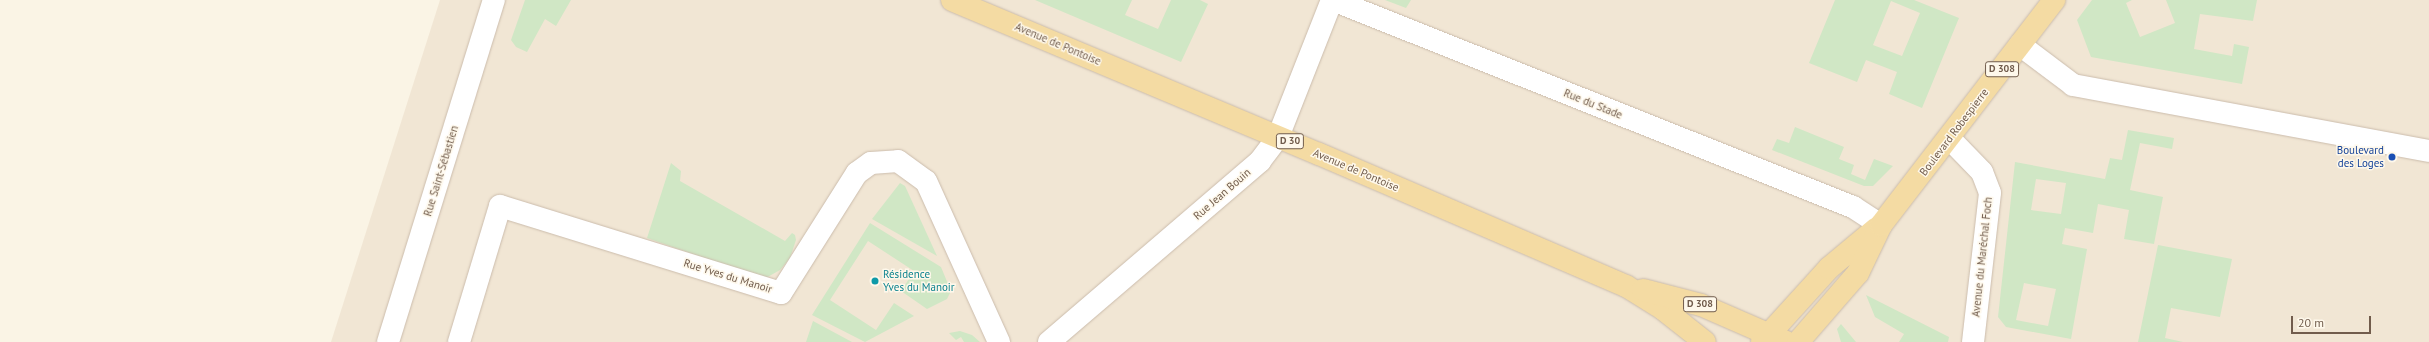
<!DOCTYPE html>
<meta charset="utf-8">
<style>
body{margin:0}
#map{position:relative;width:2429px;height:342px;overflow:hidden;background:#faf4e5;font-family:"PT Sans",sans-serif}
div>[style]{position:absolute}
.residential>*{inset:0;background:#f1e6d4}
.green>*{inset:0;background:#d0e7c5}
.roads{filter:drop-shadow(0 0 1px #cbbcac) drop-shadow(0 0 1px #cbbcac)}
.minor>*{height:22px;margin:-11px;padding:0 11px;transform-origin:11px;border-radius:11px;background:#fff}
.tertiary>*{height:22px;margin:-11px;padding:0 11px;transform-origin:11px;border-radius:11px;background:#fff}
.primary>*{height:22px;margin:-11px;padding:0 11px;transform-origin:11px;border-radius:11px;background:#f4dba3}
.dots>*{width:11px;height:11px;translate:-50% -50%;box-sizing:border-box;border:2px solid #fef8eb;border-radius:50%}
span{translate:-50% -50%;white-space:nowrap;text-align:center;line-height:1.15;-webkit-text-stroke:3px #fef8eb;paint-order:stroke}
.shield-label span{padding:1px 3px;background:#fef8eb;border:1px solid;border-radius:3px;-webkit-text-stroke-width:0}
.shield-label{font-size:10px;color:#715c4c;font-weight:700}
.street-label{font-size:11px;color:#715c4c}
.transit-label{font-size:11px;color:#164399}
.right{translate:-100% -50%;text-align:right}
.culture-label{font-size:11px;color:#0d838f}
.left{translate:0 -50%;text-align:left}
.scale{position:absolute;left:2291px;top:316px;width:80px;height:18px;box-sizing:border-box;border:2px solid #715c4c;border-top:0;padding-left:5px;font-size:12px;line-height:14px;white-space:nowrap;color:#715c4c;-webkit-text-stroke:3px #fef8eb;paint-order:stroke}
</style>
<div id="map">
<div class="residential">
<i style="clip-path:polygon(440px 0,2429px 0,2429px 342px,331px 342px)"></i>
</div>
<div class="green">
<i style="clip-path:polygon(525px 0,571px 0,556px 26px,545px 19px,527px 52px,516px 47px,511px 40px)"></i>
<i style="clip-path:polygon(1035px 0,1132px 0,1125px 15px,1158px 29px,1171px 0,1200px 0,1208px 4px,1181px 62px)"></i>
<i style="clip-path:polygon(1385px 0,1411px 0,1406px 8px)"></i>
<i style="clip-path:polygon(evenodd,1835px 0,1914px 0,1959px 18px,1922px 108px,1889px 94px,1897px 72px,1866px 60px,1857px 82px,1809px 63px,1835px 0,1891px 1px,1920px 13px,1902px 56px,1873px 45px,1891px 1px)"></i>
<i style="clip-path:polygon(2092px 0,2132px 0,2126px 3px,2140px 37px,2175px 23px,2166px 0,2257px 0,2253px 21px,2200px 14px,2194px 49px,2232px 56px,2234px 44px,2249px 47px,2242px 84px,2091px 57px,2077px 20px)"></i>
<i style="clip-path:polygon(1795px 127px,1844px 147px,1839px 159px,1854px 165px,1851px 174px,1865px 180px,1874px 159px,1893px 166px,1873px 186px,1864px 186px,1772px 150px,1777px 139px,1789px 143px)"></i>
<i style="clip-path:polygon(evenodd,2128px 130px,2174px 138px,2172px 149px,2140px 143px,2130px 190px,2163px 197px,2154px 244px,2124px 239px,2129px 210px,2098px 204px,2093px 233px,2065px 228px,2062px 244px,2087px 249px,2071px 339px,2006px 327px,1998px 317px,2015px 162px,2105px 179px,2110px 158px,2122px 160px,2128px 130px,2036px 179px,2066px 183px,2061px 214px,2031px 210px,2036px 179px,2128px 130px,2024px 283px,2056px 289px,2048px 326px,2016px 320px,2024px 283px)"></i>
<i style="clip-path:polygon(671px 163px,681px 171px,680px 181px,785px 241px,792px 233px,795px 235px,796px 240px,790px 258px,780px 270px,764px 279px,647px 238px)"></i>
<i style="clip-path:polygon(900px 183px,905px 186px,937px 256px,872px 219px)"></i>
<i style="clip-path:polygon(870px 223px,941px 267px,951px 291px,947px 299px,927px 309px,901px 291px,914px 271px,868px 241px,830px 300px,876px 330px,894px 303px,914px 316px,865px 342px,812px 315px)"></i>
<i style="clip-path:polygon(2158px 245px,2232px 259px,2220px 317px,2171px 308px,2165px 338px,2183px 342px,2138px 342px)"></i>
<i style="clip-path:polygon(1866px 295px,1949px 337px,1948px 342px,1899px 342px,1904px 334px,1875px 317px)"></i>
<i style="clip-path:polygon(813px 321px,852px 342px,806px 342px)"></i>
<i style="clip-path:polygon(1841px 324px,1856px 342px,1841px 342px,1837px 329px)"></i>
<i style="clip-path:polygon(960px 331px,972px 335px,980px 342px,964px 342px,961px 337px,956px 340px,949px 333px)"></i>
</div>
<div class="roads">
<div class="minor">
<i style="left:1333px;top:0;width:560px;rotate:21.71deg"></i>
<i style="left:1853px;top:207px;width:33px;rotate:33deg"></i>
<i style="left:2020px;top:45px;width:66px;rotate:37deg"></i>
<i style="left:2073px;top:85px;width:362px;rotate:10.5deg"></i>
<i style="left:459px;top:342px;width:142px;rotate:-73.2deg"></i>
<i style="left:500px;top:206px;width:294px;rotate:17.2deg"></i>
<i style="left:781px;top:293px;width:142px;rotate:-57.7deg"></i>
<i style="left:857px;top:173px;width:17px;rotate:-36deg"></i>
<i style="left:871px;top:163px;width:27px;rotate:-4deg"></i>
<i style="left:898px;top:161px;width:34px;rotate:36deg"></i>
<i style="left:926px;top:181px;width:177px;rotate:65.6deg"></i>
<i style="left:1049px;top:342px;width:278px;rotate:-40.6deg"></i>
<i style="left:1260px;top:161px;width:30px;rotate:-53deg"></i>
<i style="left:1278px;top:137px;width:147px;rotate:-68.5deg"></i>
</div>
<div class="tertiary">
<i style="left:1949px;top:138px;width:47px;rotate:45.9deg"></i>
<i style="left:1982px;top:172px;width:22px;rotate:69deg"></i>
<i style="left:1990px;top:193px;width:150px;rotate:96.5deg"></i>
<i style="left:388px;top:342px;width:358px;rotate:-72.8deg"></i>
</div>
<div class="primary">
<i style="left:952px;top:0;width:398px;rotate:22.8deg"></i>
<i style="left:1319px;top:154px;width:334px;rotate:23.3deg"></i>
<i style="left:1626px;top:286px;width:44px;rotate:31.9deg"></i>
<i style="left:1663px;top:309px;width:53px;rotate:38.2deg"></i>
<i style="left:1643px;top:290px;width:60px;rotate:14.5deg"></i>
<i style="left:1701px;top:305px;width:93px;rotate:23.5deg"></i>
<i style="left:1762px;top:342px;width:100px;rotate:-47.8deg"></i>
<i style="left:1829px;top:268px;width:62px;rotate:-39.8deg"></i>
<i style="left:1798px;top:342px;width:91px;rotate:-49deg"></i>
<i style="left:1858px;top:273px;width:53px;rotate:-64.4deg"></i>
<i style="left:1881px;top:225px;width:284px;rotate:-52.4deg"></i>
</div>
</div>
<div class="dots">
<i style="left:2392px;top:157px;background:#1a4fb4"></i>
<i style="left:875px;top:281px;background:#0f9aa8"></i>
</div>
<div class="shield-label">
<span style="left:2002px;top:69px">D 308</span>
<span style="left:1290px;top:141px">D 30</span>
<span style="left:1700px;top:304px">D 308</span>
</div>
<div class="street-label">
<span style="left:1058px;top:44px;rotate:23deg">Avenue de Pontoise</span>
<span style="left:1593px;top:104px;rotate:22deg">Rue du Stade</span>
<span style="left:1954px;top:132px;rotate:-53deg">Boulevard Robespierre</span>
<span style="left:1356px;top:170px;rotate:23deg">Avenue de Pontoise</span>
<span style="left:441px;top:171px;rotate:-73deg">Rue Saint-Sébastien</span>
<span style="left:1222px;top:194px;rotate:-41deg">Rue Jean Bouin</span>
<span style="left:1982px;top:257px;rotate:-84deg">Avenue du Maréchal Foch</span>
<span style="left:728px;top:276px;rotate:17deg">Rue Yves du Manoir</span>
</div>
<div class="transit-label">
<span class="right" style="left:2384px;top:157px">Boulevard<br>des Loges</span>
</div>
<div class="culture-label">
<span class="left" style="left:883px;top:281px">Résidence<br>Yves du Manoir</span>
</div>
<div class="scale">20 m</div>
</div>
